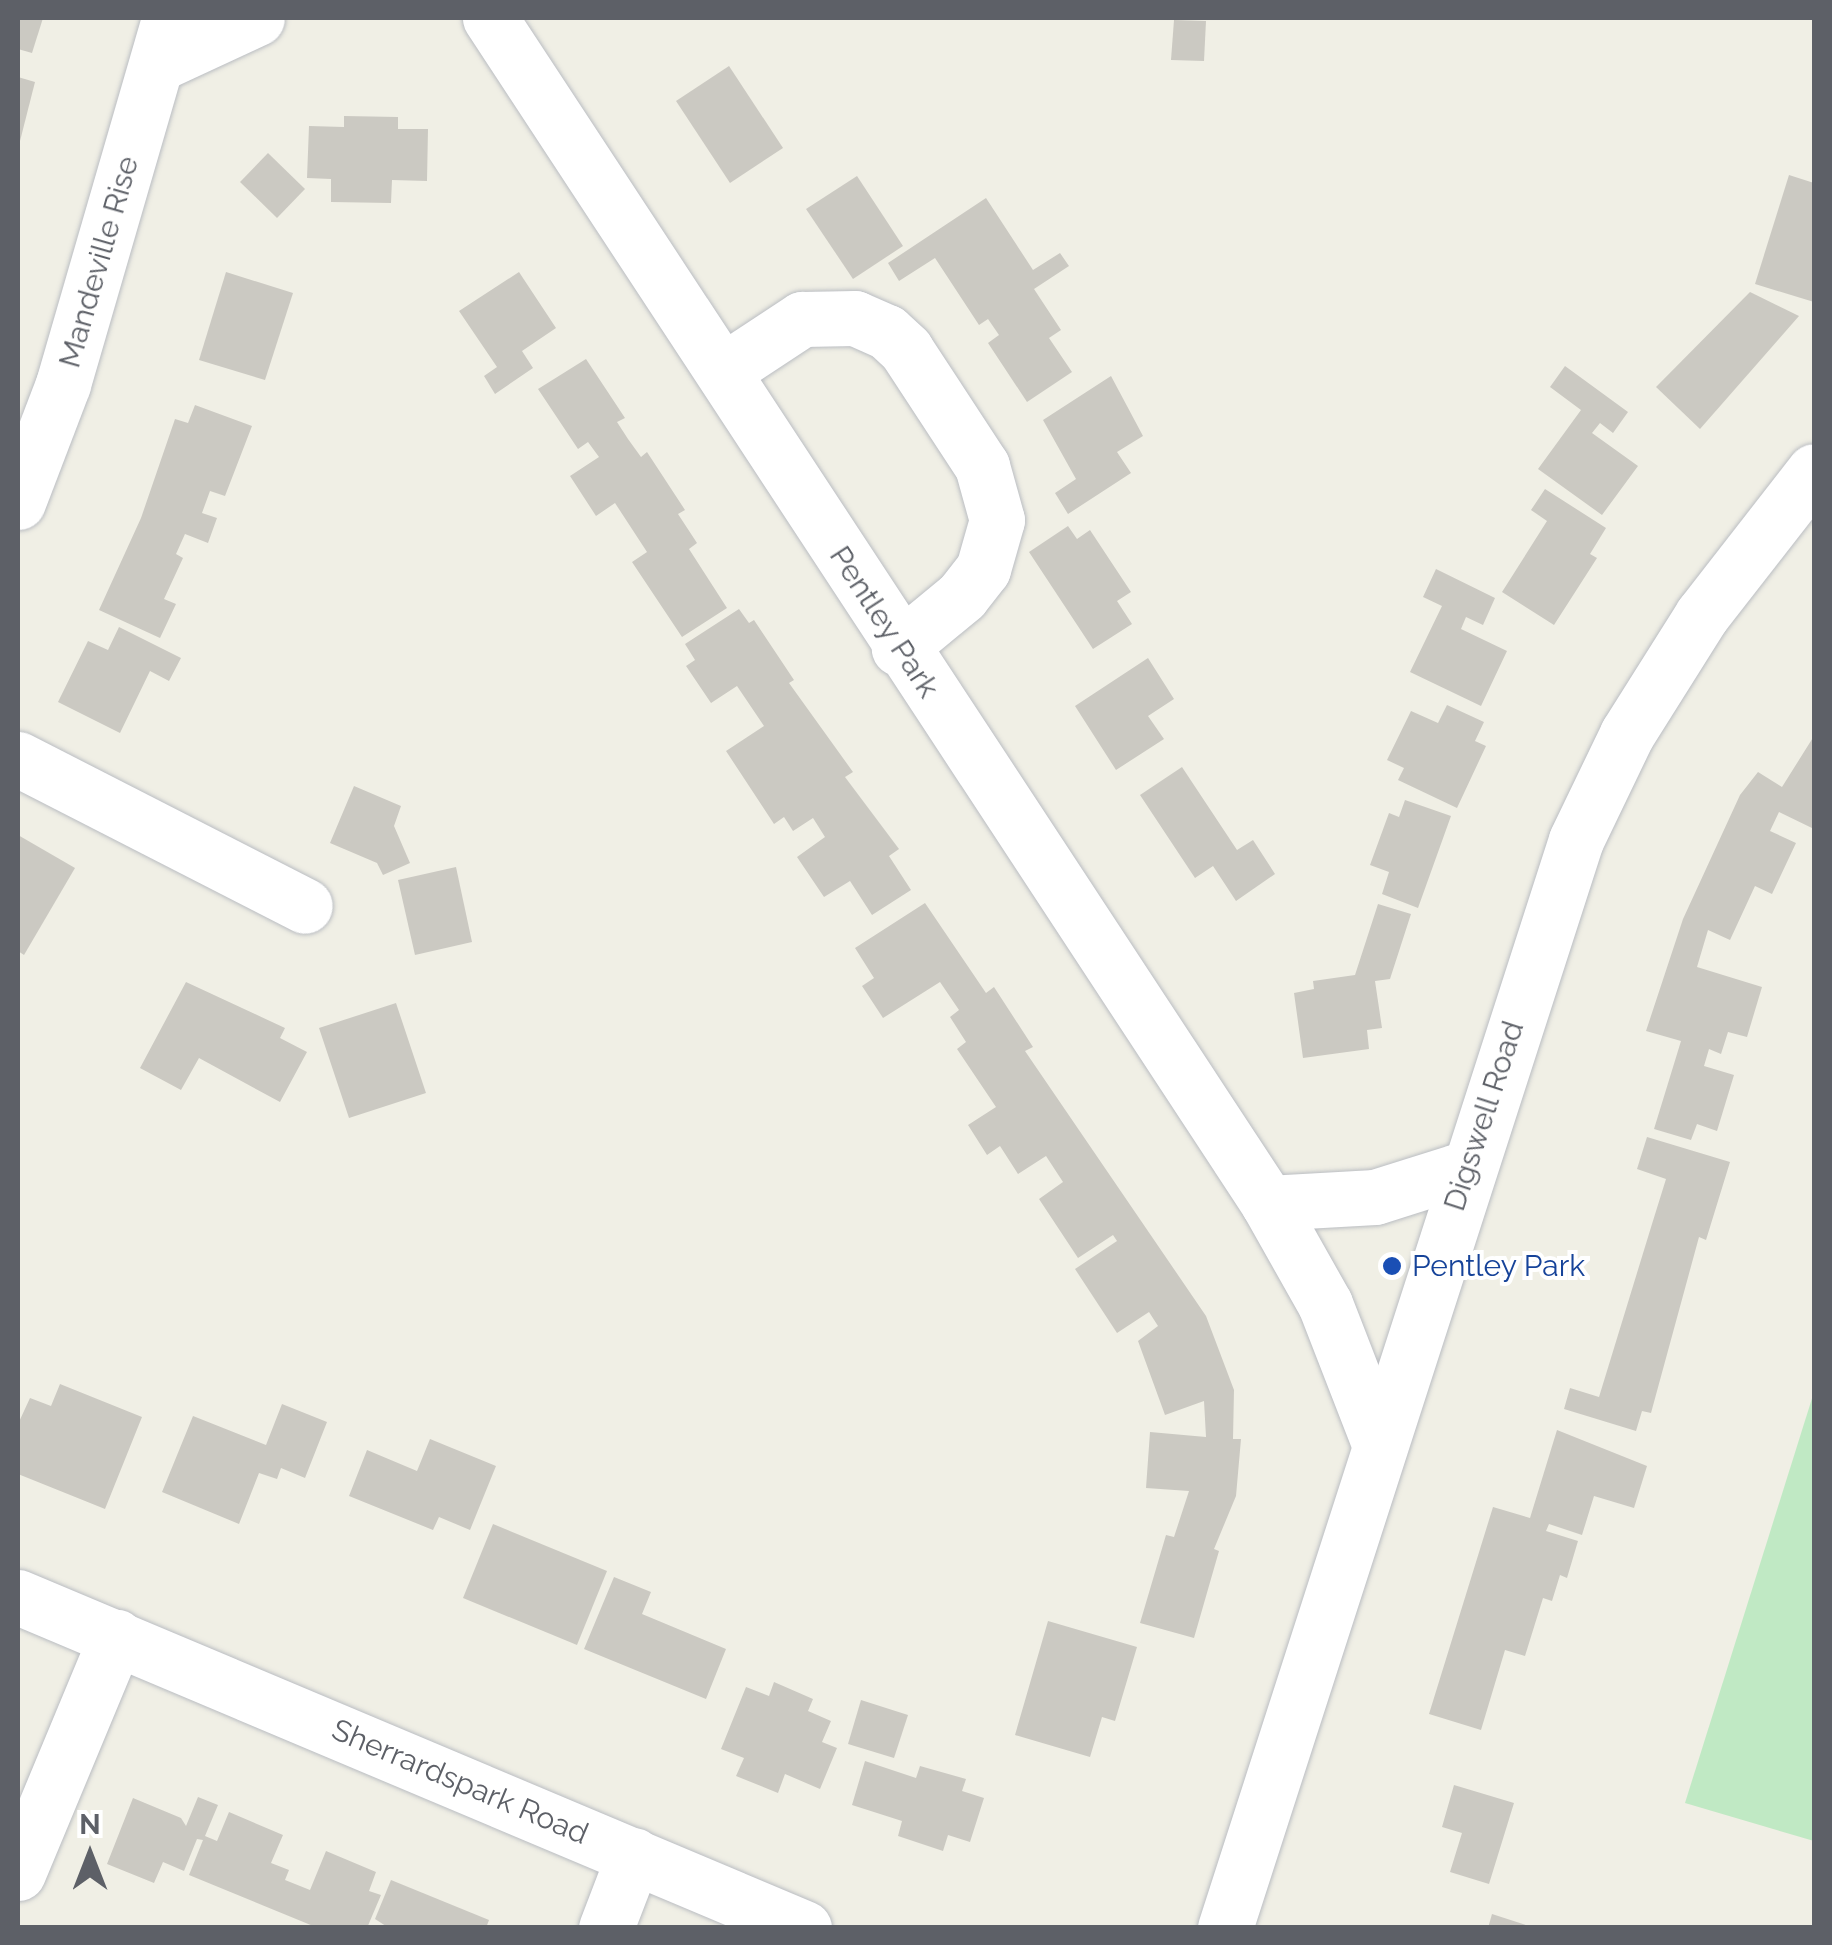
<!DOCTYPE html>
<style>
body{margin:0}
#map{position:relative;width:1832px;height:1945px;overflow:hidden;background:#f0efe5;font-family:Raleway,sans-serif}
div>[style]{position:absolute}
.green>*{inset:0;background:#c0e9c4}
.building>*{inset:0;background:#cbc9c2}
.roads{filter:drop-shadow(0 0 2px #babdc2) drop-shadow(0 0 2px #babdc2)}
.minor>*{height:55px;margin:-27.5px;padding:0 27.5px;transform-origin:27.5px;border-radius:27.5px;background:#fff}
.dots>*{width:28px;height:28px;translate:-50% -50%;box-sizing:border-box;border:5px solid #fff;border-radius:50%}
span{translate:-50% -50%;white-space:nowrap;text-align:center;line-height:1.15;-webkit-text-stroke:8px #fff;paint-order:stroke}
.street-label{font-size:30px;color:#5d6067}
.transit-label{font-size:30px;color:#164399}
.left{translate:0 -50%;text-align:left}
.frame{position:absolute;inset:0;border:20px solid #5d6067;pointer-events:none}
.north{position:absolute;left:40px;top:1805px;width:100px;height:100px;-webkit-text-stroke:8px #fff;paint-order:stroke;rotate:0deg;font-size:28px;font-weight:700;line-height:40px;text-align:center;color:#5d6067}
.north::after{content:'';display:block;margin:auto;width:35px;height:45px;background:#5d6067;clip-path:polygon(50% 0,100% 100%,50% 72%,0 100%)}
</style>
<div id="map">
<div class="green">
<i style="clip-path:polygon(1814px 1392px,1814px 1841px,1685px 1803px)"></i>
</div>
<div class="building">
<i style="clip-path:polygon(18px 18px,43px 18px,32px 53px,18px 49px)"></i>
<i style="clip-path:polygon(1174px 20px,1206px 21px,1204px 61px,1171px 60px)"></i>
<i style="clip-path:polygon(729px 66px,783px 148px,730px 183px,676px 101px)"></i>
<i style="clip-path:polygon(18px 77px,35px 82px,19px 145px,18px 145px)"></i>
<i style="clip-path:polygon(344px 116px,398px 117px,398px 129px,428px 129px,427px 181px,392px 180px,391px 203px,331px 202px,331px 179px,307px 178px,309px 126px,344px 127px)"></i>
<i style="clip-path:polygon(268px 153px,305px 189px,277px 218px,240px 182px)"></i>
<i style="clip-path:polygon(1789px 175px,1814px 183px,1814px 302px,1755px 284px)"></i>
<i style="clip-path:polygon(857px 176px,903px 246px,853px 279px,806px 209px)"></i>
<i style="clip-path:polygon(986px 198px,1033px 270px,1060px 253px,1069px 266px,1034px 289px,1061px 330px,1049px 338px,1072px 372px,1027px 402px,988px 343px,999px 335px,988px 319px,979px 325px,935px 258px,899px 281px,888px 263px)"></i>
<i style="clip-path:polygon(226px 272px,293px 293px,265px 380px,199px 360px)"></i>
<i style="clip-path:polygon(519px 272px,556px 328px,522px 351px,533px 368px,495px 394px,484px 376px,497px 367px,459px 311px)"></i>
<i style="clip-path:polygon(1750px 292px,1799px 316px,1700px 429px,1656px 387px)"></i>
<i style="clip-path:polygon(586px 359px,625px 418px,617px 422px,628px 439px,641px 457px,647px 452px,685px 510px,678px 514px,697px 543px,689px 549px,727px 608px,682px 637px,632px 562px,647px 552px,615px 503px,596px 516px,570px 476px,599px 457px,588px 442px,578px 449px,538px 389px)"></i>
<i style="clip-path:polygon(1565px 366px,1628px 412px,1613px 433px,1600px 423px,1592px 433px,1638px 466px,1602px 515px,1538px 469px,1581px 410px,1550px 387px)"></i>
<i style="clip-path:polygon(1111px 376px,1143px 436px,1117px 452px,1131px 473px,1068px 514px,1055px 493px,1076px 479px,1043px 420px)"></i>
<i style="clip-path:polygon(195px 405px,252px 426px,225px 496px,210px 491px,202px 513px,217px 518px,208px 543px,185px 534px,176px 554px,183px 558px,164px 599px,176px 604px,160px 638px,99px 610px,141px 518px,175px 419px,188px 423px)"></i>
<i style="clip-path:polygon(1545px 489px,1606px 528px,1590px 554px,1597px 558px,1554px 625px,1502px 592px,1547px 521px,1531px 510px)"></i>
<i style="clip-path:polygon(1068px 526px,1077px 539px,1090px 530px,1131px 592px,1117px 601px,1132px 624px,1093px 649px,1029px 552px)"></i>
<i style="clip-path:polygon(1436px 569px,1495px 598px,1483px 625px,1466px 617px,1461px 629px,1507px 651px,1481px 706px,1410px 672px,1442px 606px,1423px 597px)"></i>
<i style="clip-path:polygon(739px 609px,749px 623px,754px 620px,794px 680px,789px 683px,853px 772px,845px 777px,899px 849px,889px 856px,911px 890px,872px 915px,850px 881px,824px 897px,797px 857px,825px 837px,813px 818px,793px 831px,784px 817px,774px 824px,726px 751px,764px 726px,737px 686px,711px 703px,686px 666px,695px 660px,685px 644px)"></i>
<i style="clip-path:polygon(119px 627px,181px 658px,169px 681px,150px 671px,120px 733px,58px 702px,88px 641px,108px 650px)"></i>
<i style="clip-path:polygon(1148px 658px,1174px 699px,1148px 716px,1164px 739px,1116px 770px,1075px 706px)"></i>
<i style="clip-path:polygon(1447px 705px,1484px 722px,1475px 741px,1486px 746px,1457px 808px,1398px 780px,1404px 768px,1387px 760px,1411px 711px,1438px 723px)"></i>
<i style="clip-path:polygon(1814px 736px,1814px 829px,1779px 812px,1770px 831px,1796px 843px,1772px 894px,1755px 886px,1730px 940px,1708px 930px,1697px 967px,1762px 987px,1747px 1037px,1728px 1032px,1721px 1054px,1709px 1049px,1704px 1066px,1734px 1075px,1717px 1131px,1697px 1124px,1691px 1140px,1654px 1129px,1681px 1041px,1646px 1031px,1683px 919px,1740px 795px,1758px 772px,1782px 787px)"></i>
<i style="clip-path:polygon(1182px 767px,1237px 850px,1253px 840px,1275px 874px,1236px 901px,1213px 866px,1195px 878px,1140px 795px)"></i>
<i style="clip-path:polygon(354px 786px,401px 806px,394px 826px,410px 863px,383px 875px,377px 863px,330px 843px)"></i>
<i style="clip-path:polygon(1405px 800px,1451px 816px,1418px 908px,1382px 894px,1389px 872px,1370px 865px,1389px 813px,1399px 817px)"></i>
<i style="clip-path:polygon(18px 835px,75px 868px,24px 955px,18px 951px)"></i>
<i style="clip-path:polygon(456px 867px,472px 942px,415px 955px,398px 880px)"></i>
<i style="clip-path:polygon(925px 903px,986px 993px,994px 987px,1033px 1047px,1025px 1051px,1206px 1316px,1234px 1390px,1233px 1439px,1241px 1439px,1236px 1496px,1214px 1549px,1219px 1551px,1194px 1638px,1140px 1623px,1166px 1535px,1174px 1537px,1189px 1491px,1146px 1488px,1150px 1432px,1206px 1437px,1204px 1401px,1165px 1415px,1138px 1341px,1158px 1326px,1149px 1312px,1117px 1333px,1075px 1269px,1117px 1241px,1113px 1235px,1078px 1258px,1039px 1199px,1063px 1182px,1046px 1156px,1018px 1174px,1000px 1146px,987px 1155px,968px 1125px,996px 1107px,957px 1049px,966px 1042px,950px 1017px,959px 1010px,940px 982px,883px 1018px,862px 986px,874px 978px,855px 948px)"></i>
<i style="clip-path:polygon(1378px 904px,1411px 914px,1390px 979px,1375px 981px,1382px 1028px,1367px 1030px,1369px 1049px,1303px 1058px,1294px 993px,1314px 989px,1313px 981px,1355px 975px)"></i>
<i style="clip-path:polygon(186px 982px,285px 1028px,280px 1038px,307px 1052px,280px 1102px,199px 1058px,181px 1090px,140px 1068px)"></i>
<i style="clip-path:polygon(396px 1003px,426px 1093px,349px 1118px,319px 1028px)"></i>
<i style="clip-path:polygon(1647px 1137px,1730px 1162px,1706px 1240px,1699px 1237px,1651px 1413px,1642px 1411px,1636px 1431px,1564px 1409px,1570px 1388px,1599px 1397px,1652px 1224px,1666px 1179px,1637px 1169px)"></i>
<i style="clip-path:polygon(60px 1384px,142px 1417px,105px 1509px,18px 1474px,18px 1424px,30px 1398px,51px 1406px)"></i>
<i style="clip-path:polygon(282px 1404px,327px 1422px,305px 1478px,281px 1468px,277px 1479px,259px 1473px,239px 1524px,162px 1492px,193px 1416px,266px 1445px)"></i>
<i style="clip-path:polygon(1557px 1430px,1647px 1466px,1634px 1508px,1594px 1496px,1582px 1535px,1549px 1524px,1546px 1531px,1578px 1541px,1567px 1578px,1560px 1575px,1552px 1601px,1543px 1598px,1525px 1656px,1505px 1650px,1481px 1730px,1429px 1714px,1493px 1507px,1530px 1518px)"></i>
<i style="clip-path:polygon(430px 1439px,496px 1466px,470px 1530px,439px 1517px,433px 1530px,349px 1496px,367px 1450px,417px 1471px)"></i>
<i style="clip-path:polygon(493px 1524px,607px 1571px,577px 1645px,463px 1598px)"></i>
<i style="clip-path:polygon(614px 1577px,651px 1592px,642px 1614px,726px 1649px,706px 1699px,584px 1649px)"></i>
<i style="clip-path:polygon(1048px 1621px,1137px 1647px,1115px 1721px,1102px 1717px,1090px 1757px,1015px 1735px)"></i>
<i style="clip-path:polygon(774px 1682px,813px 1699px,808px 1711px,831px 1721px,822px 1742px,837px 1748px,820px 1789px,785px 1774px,778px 1793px,736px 1776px,744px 1758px,721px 1749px,746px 1687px,769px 1696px)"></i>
<i style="clip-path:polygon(861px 1700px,908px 1715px,894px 1758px,848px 1744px)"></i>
<i style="clip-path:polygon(865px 1761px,916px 1778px,920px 1766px,966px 1779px,962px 1791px,984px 1798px,970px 1842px,948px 1835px,943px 1851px,898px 1836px,902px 1821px,852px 1805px)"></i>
<i style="clip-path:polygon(1454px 1785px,1514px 1803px,1489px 1884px,1450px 1872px,1462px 1833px,1442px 1827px)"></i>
<i style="clip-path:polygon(198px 1797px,218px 1805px,205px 1836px,217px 1841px,229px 1812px,283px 1835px,271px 1863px,289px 1870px,285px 1880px,310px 1890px,326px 1851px,376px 1872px,369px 1891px,381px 1895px,367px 1928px,318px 1928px,189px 1875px,203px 1840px,197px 1839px,184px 1871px,163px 1862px,154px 1883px,107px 1864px,133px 1798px,181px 1818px,186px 1826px)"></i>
<i style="clip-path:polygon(391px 1880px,489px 1920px,486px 1928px,389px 1928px,375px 1919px)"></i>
<i style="clip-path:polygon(1492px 1914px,1532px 1927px,1532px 1928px,1488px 1928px)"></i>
</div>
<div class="roads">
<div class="minor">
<i style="left:490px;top:18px;width:1418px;rotate:56.71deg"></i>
<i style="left:1268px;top:1203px;width:116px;rotate:60.6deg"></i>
<i style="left:1325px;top:1304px;width:149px;rotate:68.8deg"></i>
<i style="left:158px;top:64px;width:109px;rotate:-24.9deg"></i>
<i style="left:723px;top:371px;width:95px;rotate:-33.4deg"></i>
<i style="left:802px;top:319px;width:53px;rotate:-1.1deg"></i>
<i style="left:855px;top:318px;width:35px;rotate:24deg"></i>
<i style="left:887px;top:332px;width:26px;rotate:43deg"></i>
<i style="left:906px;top:350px;width:139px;rotate:56.8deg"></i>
<i style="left:982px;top:466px;width:56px;rotate:74.5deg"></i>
<i style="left:997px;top:520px;width:51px;rotate:105.9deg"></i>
<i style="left:983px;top:569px;width:34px;rotate:128deg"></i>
<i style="left:962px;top:596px;width:82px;rotate:140.5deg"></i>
<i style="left:18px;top:502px;width:126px;rotate:-69.1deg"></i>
<i style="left:63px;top:384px;width:381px;rotate:-73.8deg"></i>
<i style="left:18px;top:759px;width:322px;rotate:27.1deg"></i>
<i style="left:1268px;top:1203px;width:107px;rotate:-3.2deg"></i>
<i style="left:1375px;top:1197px;width:96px;rotate:-17.5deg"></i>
<i style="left:18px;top:1597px;width:853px;rotate:22.84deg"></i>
<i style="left:18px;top:1873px;width:256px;rotate:-67.4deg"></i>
<i style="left:606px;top:1928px;width:78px;rotate:-69deg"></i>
<i style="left:1225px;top:1928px;width:1143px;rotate:-72.12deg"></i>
<i style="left:1576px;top:840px;width:118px;rotate:-64.3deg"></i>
<i style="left:1627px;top:734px;width:141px;rotate:-57.8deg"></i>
<i style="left:1702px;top:615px;width:182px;rotate:-52.1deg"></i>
</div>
</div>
<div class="dots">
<i style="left:1392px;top:1266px;background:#1a4fb4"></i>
</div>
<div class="street-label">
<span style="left:99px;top:262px;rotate:-74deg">Mandeville Rise</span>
<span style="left:884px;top:622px;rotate:57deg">Pentley Park</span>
<span style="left:1484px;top:1116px;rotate:-72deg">Digswell Road</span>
<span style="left:460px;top:1782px;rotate:23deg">Sherrardspark Road</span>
</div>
<div class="transit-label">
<span class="left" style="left:1412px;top:1266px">Pentley Park</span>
</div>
<div class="frame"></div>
<div class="north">N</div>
</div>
